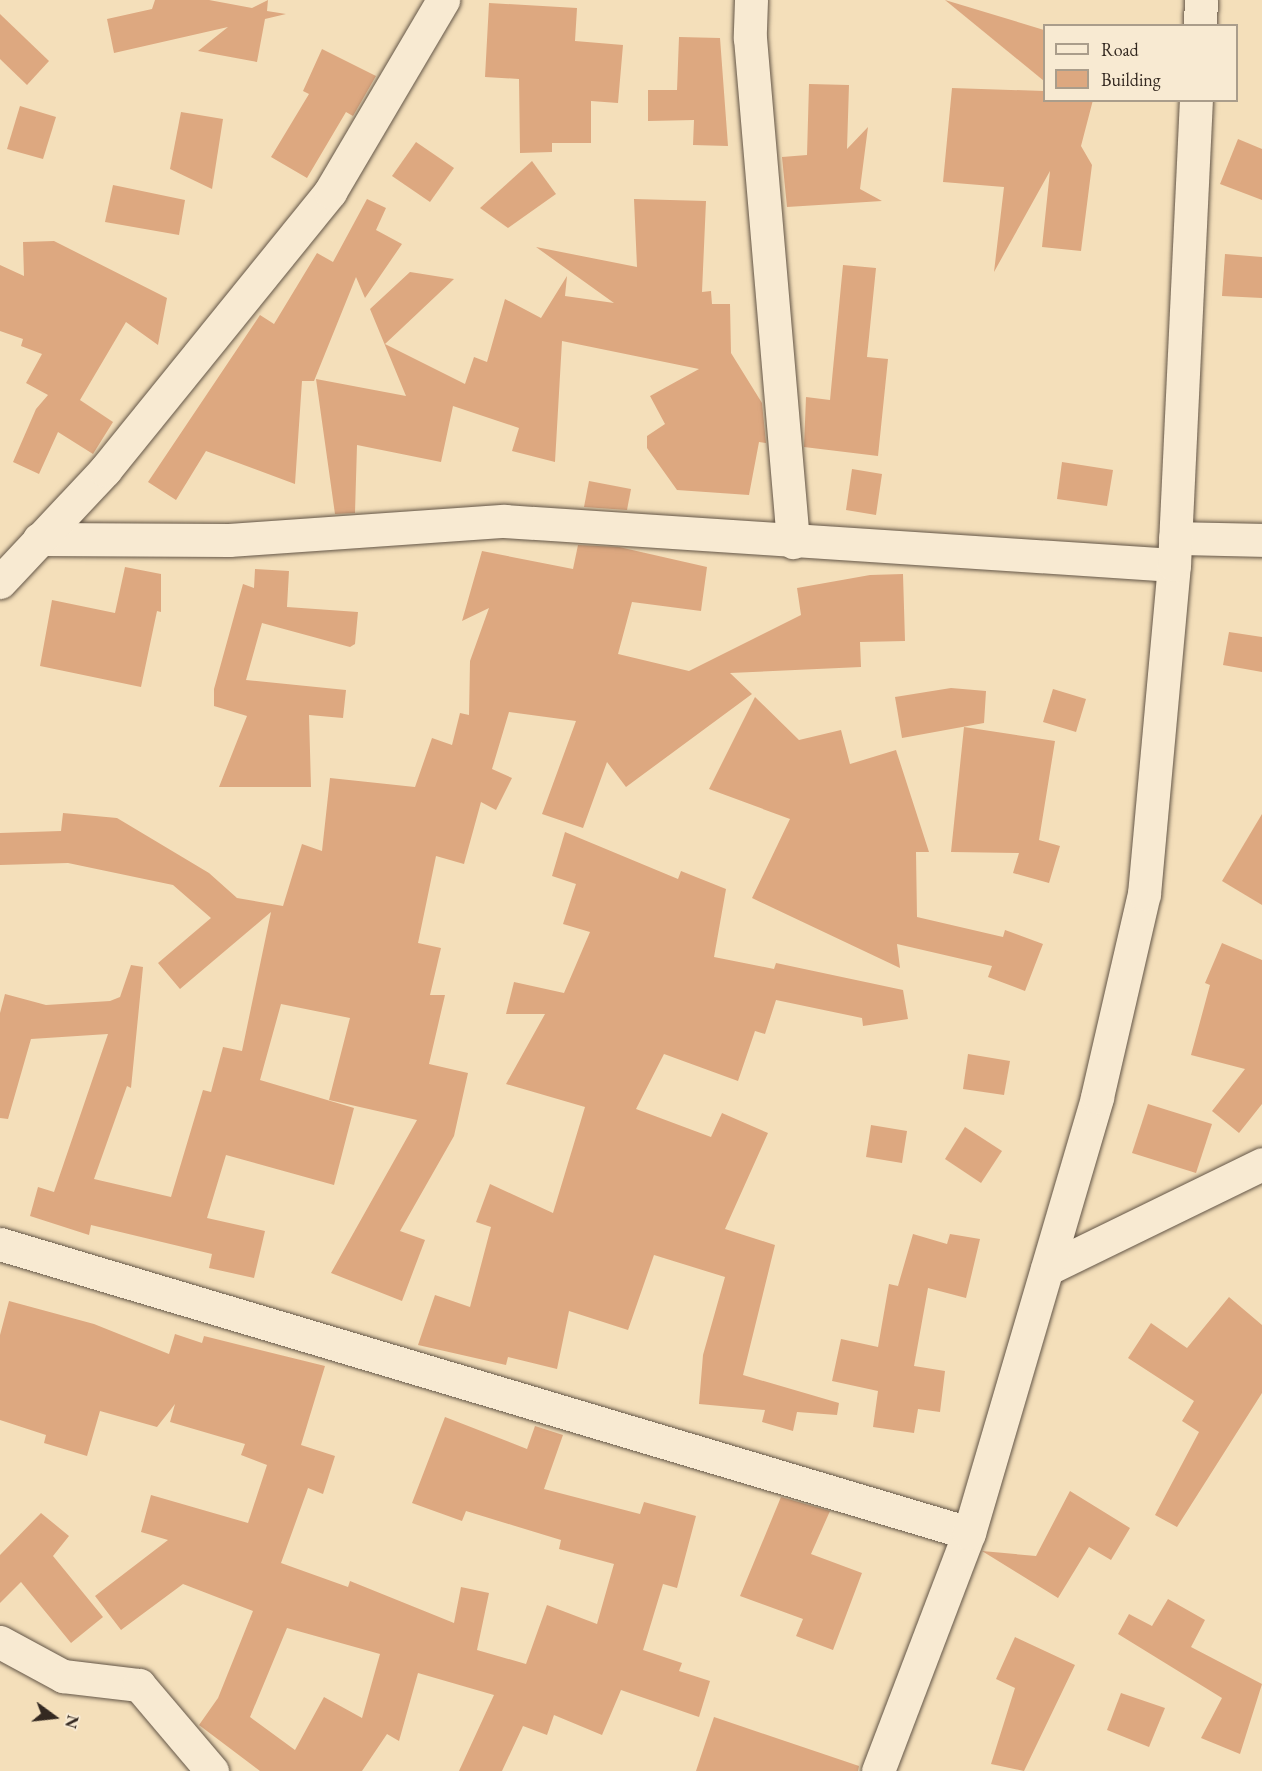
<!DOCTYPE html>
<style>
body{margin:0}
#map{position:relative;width:1262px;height:1771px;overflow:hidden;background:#f4dfba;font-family:"EB Garamond",serif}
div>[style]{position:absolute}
.building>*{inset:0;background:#dda880}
.roads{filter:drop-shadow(0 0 2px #645647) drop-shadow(0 0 2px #645647)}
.minor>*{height:33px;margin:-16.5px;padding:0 16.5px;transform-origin:16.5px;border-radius:16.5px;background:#f8ead2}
span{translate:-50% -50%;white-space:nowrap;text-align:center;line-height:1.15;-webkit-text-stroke:6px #f8ead2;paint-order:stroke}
.legend{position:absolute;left:1043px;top:24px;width:195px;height:78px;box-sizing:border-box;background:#f8ead2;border:2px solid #aa9d8b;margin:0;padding:8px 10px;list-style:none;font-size:18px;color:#342921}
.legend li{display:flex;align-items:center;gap:12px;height:30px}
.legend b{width:30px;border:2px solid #aa9d8b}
.north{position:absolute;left:24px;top:1687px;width:60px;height:60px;-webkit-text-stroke:4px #f8ead2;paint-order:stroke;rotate:105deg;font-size:16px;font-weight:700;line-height:24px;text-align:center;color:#342921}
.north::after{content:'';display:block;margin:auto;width:21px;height:27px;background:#342921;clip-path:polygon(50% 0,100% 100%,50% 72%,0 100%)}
</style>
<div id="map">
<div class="building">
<i style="clip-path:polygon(155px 0,209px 0,252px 8px,268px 0,267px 11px,286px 14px,265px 19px,257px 62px,198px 51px,228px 27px,114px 53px,107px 19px,152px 9px)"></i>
<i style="clip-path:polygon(945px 0,1044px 30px,1044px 81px)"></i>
<i style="clip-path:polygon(489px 3px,577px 8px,575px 41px,623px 45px,618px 103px,591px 101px,591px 143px,552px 143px,552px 152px,520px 153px,519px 79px,485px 77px)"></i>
<i style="clip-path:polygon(0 14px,49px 61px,27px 85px,0 59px)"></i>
<i style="clip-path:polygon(679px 37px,720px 38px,728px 146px,693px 145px,694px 120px,648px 121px,648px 90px,677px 90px)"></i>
<i style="clip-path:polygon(322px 49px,376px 76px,353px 116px,346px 112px,307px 178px,271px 157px,309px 94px,303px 91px)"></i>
<i style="clip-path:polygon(809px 84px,849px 85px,847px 149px,868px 127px,860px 189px,882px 201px,787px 207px,782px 157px,807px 155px)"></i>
<i style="clip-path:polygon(952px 88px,1044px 91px,1044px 100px,1093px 100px,1081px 146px,1092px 165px,1081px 251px,1042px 247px,1050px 171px,994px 272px,1004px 187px,943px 182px)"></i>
<i style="clip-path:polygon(20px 106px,56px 117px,43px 159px,7px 149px)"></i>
<i style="clip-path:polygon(181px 112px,223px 119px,212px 189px,170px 169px)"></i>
<i style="clip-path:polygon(1238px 139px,1262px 149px,1262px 200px,1220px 184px)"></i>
<i style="clip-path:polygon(416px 142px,454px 168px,430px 202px,392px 176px)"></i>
<i style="clip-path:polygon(532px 161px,556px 194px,508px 228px,480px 208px)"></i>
<i style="clip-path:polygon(113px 185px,185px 200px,179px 235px,105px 222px)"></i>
<i style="clip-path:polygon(367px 199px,386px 208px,376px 230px,402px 244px,365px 298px,356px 277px,314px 381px,302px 381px,295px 484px,206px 451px,176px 500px,148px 482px,260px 315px,274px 324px,317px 253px,333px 262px)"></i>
<i style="clip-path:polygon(634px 199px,706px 201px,702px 292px,711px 291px,712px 304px,730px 304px,731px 353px,762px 403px,766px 443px,759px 442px,749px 495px,677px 490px,647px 448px,647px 436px,665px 424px,650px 396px,699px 369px,562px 341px,555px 462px,512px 451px,519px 428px,453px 406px,441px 462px,357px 445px,355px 513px,335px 514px,316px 379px,406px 396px,370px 309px,410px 272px,454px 279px,385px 344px,465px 384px,474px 357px,487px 362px,505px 299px,541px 318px,567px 276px,565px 296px,614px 303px,536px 247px,637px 267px)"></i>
<i style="clip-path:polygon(54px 241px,167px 298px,158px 345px,126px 322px,80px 400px,113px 422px,93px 454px,58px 432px,39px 474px,13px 462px,36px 409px,48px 395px,26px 383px,42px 354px,21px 346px,23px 339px,0 331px,0 265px,24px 276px,23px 242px)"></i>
<i style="clip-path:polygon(1225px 254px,1262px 257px,1262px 298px,1222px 296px)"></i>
<i style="clip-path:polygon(843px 265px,876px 268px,867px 357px,888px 359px,878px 456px,804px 447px,806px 397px,830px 400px)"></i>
<i style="clip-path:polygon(1062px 462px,1113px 470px,1107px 506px,1057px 499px)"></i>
<i style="clip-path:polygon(852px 469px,882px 474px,876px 515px,846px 510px)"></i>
<i style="clip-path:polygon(589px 481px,631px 489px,627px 510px,584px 507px)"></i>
<i style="clip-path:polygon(578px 545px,619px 547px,707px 567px,701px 611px,632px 602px,618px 654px,689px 671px,801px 615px,797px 588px,870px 575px,903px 574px,905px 641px,860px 642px,861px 667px,730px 673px,752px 694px,626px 787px,607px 762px,583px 828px,542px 814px,576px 721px,509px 712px,492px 769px,512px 778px,496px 810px,481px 802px,464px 864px,436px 856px,418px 943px,441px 948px,430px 995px,445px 995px,429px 1064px,468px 1073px,454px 1136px,400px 1231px,425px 1240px,402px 1301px,331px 1273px,417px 1120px,329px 1100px,350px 1018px,281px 1004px,260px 1080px,354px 1108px,334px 1185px,226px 1155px,207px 1218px,265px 1231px,254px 1278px,209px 1268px,212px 1254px,91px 1225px,89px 1235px,30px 1216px,38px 1187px,54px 1192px,108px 1034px,31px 1039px,8px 1119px,0 1118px,0 1013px,5px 994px,46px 1005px,110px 1001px,120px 997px,131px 965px,143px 967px,131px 1088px,127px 1086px,94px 1179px,171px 1197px,203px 1090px,211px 1092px,223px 1047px,242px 1051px,271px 912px,180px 989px,158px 963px,211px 918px,173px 885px,68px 863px,0 865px,0 833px,61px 831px,63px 813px,117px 818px,209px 873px,237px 898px,283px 906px,302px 844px,322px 851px,330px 778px,415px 787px,432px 738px,452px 745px,460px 713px,469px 715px,470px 661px,489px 608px,462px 621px,482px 551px,573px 569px)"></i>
<i style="clip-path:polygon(125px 567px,161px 574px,161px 612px,157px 611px,141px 687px,40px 666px,52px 600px,115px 613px)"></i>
<i style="clip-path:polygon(255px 569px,289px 571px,287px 607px,358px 612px,355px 644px,350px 647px,262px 623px,246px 680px,346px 690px,343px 718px,309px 715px,311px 787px,219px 787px,247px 716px,214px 706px,214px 689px,243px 584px,254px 588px)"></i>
<i style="clip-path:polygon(1229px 632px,1262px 637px,1262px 672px,1223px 665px)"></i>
<i style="clip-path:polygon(951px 688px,986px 691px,984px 723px,902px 738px,895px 697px)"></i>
<i style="clip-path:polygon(1053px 689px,1086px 699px,1076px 732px,1043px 722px)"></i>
<i style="clip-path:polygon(755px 697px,799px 740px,841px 730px,850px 764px,896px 750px,929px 852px,916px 852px,917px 917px,1003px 937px,1005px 930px,1043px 944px,1025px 991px,988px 977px,992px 966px,897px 944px,900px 968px,752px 898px,790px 819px,709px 789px)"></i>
<i style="clip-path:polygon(964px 727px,1055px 741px,1039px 840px,1060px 846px,1049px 883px,1013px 873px,1019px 853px,951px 852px)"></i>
<i style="clip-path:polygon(1262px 814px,1262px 905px,1222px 881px)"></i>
<i style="clip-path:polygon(565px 832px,678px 879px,681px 871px,726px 889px,714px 957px,774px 969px,776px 963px,903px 990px,908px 1019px,863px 1026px,862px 1018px,776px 1000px,765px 1034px,755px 1031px,738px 1081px,664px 1054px,636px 1109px,711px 1137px,722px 1113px,768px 1133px,725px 1229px,775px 1245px,743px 1375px,839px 1403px,837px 1415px,797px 1412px,793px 1431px,762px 1422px,765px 1410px,699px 1404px,703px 1355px,725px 1277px,654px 1255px,628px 1330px,569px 1311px,557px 1369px,508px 1357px,506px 1365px,418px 1345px,435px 1295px,470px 1307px,491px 1227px,476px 1222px,490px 1184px,553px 1213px,585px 1107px,506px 1084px,545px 1014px,506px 1014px,514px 982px,564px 993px,590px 932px,563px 924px,576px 884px,552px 876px)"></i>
<i style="clip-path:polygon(1222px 943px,1262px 960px,1262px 1104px,1239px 1133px,1212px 1111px,1245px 1069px,1191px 1055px,1210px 985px,1205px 983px)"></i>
<i style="clip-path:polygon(968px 1054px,1010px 1061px,1004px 1095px,963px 1089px)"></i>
<i style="clip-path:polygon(1148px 1104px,1212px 1124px,1196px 1173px,1132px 1153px)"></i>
<i style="clip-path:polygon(871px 1125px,907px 1131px,902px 1163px,866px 1157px)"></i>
<i style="clip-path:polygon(965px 1127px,1002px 1151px,981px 1183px,945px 1159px)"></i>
<i style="clip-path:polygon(913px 1234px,947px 1244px,950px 1234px,980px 1239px,966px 1298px,928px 1288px,914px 1366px,945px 1371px,940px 1412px,918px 1409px,914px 1433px,873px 1427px,878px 1391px,832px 1381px,841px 1339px,878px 1347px,889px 1284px,898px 1286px)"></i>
<i style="clip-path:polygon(1229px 1297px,1262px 1325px,1262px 1393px,1177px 1527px,1155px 1515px,1199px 1432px,1182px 1421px,1194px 1401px,1128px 1358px,1151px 1323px,1187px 1348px)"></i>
<i style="clip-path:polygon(evenodd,9px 1301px,94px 1324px,169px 1354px,175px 1334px,202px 1343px,204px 1336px,325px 1366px,301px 1445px,335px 1456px,323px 1494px,308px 1488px,281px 1563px,348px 1587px,350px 1581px,454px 1623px,461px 1587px,489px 1593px,477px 1650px,526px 1664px,547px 1605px,597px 1624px,614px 1564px,559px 1549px,561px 1540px,466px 1511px,462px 1521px,412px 1503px,445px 1417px,527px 1449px,535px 1426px,563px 1435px,544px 1489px,640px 1514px,644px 1502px,696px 1516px,677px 1588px,663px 1584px,643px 1650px,682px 1663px,679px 1671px,710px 1681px,699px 1717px,621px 1690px,602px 1735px,554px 1715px,547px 1735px,523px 1726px,502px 1771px,459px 1771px,494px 1695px,418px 1673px,399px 1741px,387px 1734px,362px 1771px,260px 1771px,199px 1725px,218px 1698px,253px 1611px,183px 1584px,121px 1630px,95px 1596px,168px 1540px,141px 1532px,151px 1495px,248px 1523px,267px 1465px,241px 1455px,245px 1444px,170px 1422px,175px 1404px,157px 1427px,100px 1411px,87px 1456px,44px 1443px,46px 1435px,0 1420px,0 1335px,9px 1301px,287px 1628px,380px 1654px,362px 1718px,324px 1697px,295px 1750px,250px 1717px,287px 1628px)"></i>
<i style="clip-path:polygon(1070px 1491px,1130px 1528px,1111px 1560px,1089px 1547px,1058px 1598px,982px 1551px,1036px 1556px)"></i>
<i style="clip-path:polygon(781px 1497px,830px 1511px,811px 1554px,862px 1573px,833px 1650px,796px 1636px,803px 1619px,740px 1596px)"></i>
<i style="clip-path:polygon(41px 1513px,69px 1536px,53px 1556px,103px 1617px,71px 1643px,21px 1582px,0 1603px,0 1555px)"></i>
<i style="clip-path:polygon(1168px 1599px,1205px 1620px,1191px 1647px,1262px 1684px,1240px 1754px,1201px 1738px,1222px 1698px,1118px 1634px,1129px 1614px,1152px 1626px)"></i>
<i style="clip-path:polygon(1015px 1637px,1075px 1665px,1024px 1771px,991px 1764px,1015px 1688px,996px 1679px)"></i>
<i style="clip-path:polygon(1121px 1693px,1165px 1708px,1149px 1747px,1107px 1730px)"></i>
<i style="clip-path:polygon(714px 1717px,859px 1766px,858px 1771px,696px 1771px)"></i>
</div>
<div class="roads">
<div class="minor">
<i style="left:751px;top:0;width:38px;rotate:92deg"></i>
<i style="left:750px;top:38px;width:506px;rotate:85.12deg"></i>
<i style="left:1200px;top:26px;width:26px;rotate:-88deg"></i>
<i style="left:1175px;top:538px;width:87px;rotate:1.3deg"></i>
<i style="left:39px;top:539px;width:190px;rotate:0.3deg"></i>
<i style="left:229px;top:540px;width:276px;rotate:-4deg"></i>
<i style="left:504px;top:521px;width:671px;rotate:3.76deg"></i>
<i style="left:0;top:582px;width:154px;rotate:-46.8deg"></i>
<i style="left:105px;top:470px;width:358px;rotate:-51deg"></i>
<i style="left:330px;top:192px;width:223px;rotate:-59.5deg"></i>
<i style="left:0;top:1244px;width:1011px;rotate:16.61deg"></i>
<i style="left:1047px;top:1269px;width:239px;rotate:-26deg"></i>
<i style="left:0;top:1642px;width:72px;rotate:28.4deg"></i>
<i style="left:63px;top:1676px;width:77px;rotate:6.8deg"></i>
<i style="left:139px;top:1685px;width:113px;rotate:49.7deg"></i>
<i style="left:878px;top:1771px;width:255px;rotate:-69.1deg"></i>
<i style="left:969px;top:1533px;width:454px;rotate:-73.6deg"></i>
<i style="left:1097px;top:1097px;width:208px;rotate:-77deg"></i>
<i style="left:1144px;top:894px;width:330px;rotate:-84.8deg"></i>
<i style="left:1174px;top:565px;width:466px;rotate:-87.3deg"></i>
</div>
</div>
<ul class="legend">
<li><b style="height:8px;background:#f8ead2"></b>Road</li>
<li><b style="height:16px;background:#dda880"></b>Building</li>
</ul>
<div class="north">N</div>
</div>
